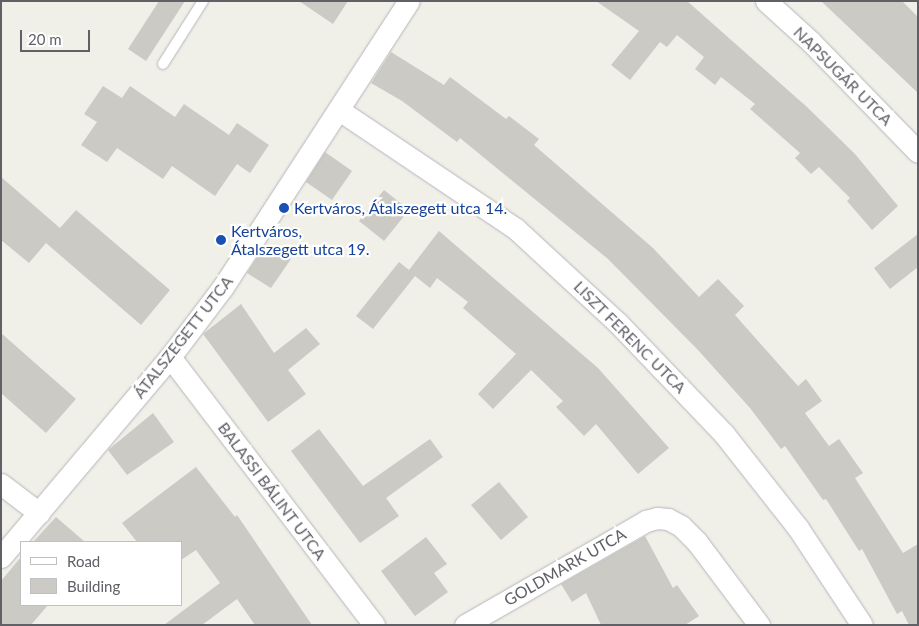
<!DOCTYPE html>
<meta charset="utf-8">
<style>
body{margin:0}
#map{position:relative;width:919px;height:626px;overflow:hidden;background:#f0efe8;font-family:Lato,sans-serif}
div>[style]{position:absolute}
.building>*{inset:0;background:#cbcac4}
.roads{filter:drop-shadow(0 0 1px #b5b6bb) drop-shadow(0 0 1px #b5b6bb)}
.lane>*{height:10px;margin:-5px;padding:0 5px;transform-origin:5px;border-radius:5px;background:#fff}
.street>*{height:21px;margin:-10.5px;padding:0 10.5px;transform-origin:10.5px;border-radius:10.5px;background:#fff}
.dots>*{width:14px;height:14px;translate:-50% -50%;box-sizing:border-box;border:2px solid #fff;border-radius:50%}
span{translate:-50% -50%;white-space:nowrap;text-align:center;line-height:1.15;-webkit-text-stroke:4.5px #fff;paint-order:stroke}
.street-label{font-size:16px;color:#5f6167}
.transit-label{font-size:16px;color:#164399}
.left{translate:0 -50%;text-align:left}
.frame{position:absolute;inset:0;border:2px solid #5f6167;pointer-events:none}
.legend{position:absolute;left:20px;top:541px;width:162px;height:65px;box-sizing:border-box;background:#fff;border:1px solid #bfc0c2;margin:0;padding:6px 9px;list-style:none;font-size:15px;color:#5f6167}
.legend li{display:flex;align-items:center;gap:10px;height:25px}
.legend b{width:25px;border:1px solid #bfc0c2}
.scale{position:absolute;left:20px;top:30px;width:70px;height:22px;box-sizing:border-box;border:2px solid #5f6167;border-top:0;padding-left:6px;font-size:15px;line-height:18px;white-space:nowrap;color:#5f6167;-webkit-text-stroke:4px #fff;paint-order:stroke}
</style>
<div id="map">
<div class="building">
<i style="clip-path:polygon(159px 1px,185px 1px,146px 61px,128px 49px)"></i>
<i style="clip-path:polygon(299px 1px,348px 1px,333px 24px)"></i>
<i style="clip-path:polygon(596px 1px,687px 1px,807px 107px,855px 154px,898px 206px,872px 230px,847px 201px,850px 198px,819px 167px,811px 174px,795px 158px,800px 153px,750px 109px,755px 104px,721px 77px,715px 85px,695px 69px,704px 57px,677px 35px,667px 47px,660px 42px,630px 80px,611px 65px,639px 31px)"></i>
<i style="clip-path:polygon(821px 1px,902px 1px,918px 17px,918px 93px)"></i>
<i style="clip-path:polygon(391px 52px,444px 85px,450px 77px,506px 119px,509px 116px,539px 139px,534px 145px,653px 248px,699px 297px,718px 279px,744px 306px,735px 315px,798px 386px,806px 379px,822px 401px,805px 413px,829px 446px,839px 439px,863px 473px,855px 478px,903px 553px,918px 544px,918px 625px,909px 625px,902px 611px,897px 614px,862px 549px,859px 551px,826px 499px,823px 500px,785px 446px,781px 449px,750px 408px,698px 350px,608px 259px,460px 138px,457px 142px,402px 101px,371px 83px)"></i>
<i style="clip-path:polygon(103px 86px,122px 98px,130px 86px,175px 117px,184px 104px,229px 135px,237px 123px,269px 145px,250px 173px,237px 164px,215px 196px,172px 166px,163px 179px,117px 148px,107px 162px,81px 145px,97px 122px,84px 114px)"></i>
<i style="clip-path:polygon(325px 152px,352px 171px,332px 200px,306px 182px)"></i>
<i style="clip-path:polygon(1px 177px,60px 228px,76px 210px,170px 290px,141px 325px,46px 243px,29px 263px,1px 240px)"></i>
<i style="clip-path:polygon(384px 190px,409px 210px,384px 241px,359px 221px)"></i>
<i style="clip-path:polygon(439px 231px,598px 368px,669px 448px,638px 474px,596px 424px,584px 436px,556px 407px,563px 401px,531px 370px,493px 409px,478px 394px,516px 354px,463px 308px,468px 302px,437px 278px,430px 288px,415px 276px,373px 329px,356px 316px,399px 262px,409px 270px)"></i>
<i style="clip-path:polygon(918px 234px,918px 267px,890px 289px,874px 268px)"></i>
<i style="clip-path:polygon(266px 244px,291px 259px,271px 288px,247px 273px)"></i>
<i style="clip-path:polygon(241px 304px,274px 353px,306px 328px,320px 344px,288px 370px,306px 394px,268px 422px,203px 334px)"></i>
<i style="clip-path:polygon(1px 333px,76px 399px,46px 433px,1px 393px)"></i>
<i style="clip-path:polygon(153px 413px,174px 442px,127px 475px,108px 450px)"></i>
<i style="clip-path:polygon(319px 429px,363px 486px,430px 439px,443px 457px,386px 498px,399px 516px,360px 543px,291px 451px)"></i>
<i style="clip-path:polygon(196px 467px,235px 517px,237px 515px,312px 625px,255px 625px,237px 599px,202px 625px,164px 625px,220px 583px,196px 550px,181px 560px,181px 542px,137px 542px,122px 523px)"></i>
<i style="clip-path:polygon(499px 482px,528px 517px,501px 540px,471px 505px)"></i>
<i style="clip-path:polygon(56px 517px,85px 542px,33px 542px)"></i>
<i style="clip-path:polygon(645px 536px,673px 588px,677px 585px,699px 616px,685px 625px,601px 625px,586px 593px,572px 602px,561px 584px)"></i>
<i style="clip-path:polygon(426px 537px,447px 564px,434px 573px,448px 592px,415px 616px,381px 571px)"></i>
<i style="clip-path:polygon(21px 557px,21px 605px,48px 605px,31px 625px,1px 625px,1px 581px)"></i>
</div>
<div class="roads">
<div class="lane">
<i style="left:163px;top:64px;width:75px;rotate:-57.6deg"></i>
</div>
<div class="street">
<i style="left:766px;top:1px;width:61px;rotate:42.3deg"></i>
<i style="left:811px;top:42px;width:153px;rotate:45.8deg"></i>
<i style="left:339px;top:110px;width:213px;rotate:33.9deg"></i>
<i style="left:516px;top:229px;width:139px;rotate:42.7deg"></i>
<i style="left:618px;top:323px;width:153px;rotate:46.3deg"></i>
<i style="left:724px;top:434px;width:120px;rotate:51.8deg"></i>
<i style="left:798px;top:528px;width:116px;rotate:56.6deg"></i>
<i style="left:170px;top:357px;width:337px;rotate:52.7deg"></i>
<i style="left:1px;top:484px;width:48px;rotate:37.3deg"></i>
<i style="left:1px;top:557px;width:262px;rotate:-49.8deg"></i>
<i style="left:170px;top:357px;width:88px;rotate:-52.9deg"></i>
<i style="left:223px;top:287px;width:341px;rotate:-57deg"></i>
<i style="left:465px;top:625px;width:209px;rotate:-29.9deg"></i>
<i style="left:646px;top:521px;width:11px;rotate:-15deg"></i>
<i style="left:657px;top:518px;width:11px;rotate:5deg"></i>
<i style="left:668px;top:519px;width:15px;rotate:28deg"></i>
<i style="left:681px;top:526px;width:23px;rotate:45deg"></i>
<i style="left:697px;top:542px;width:104px;rotate:53.2deg"></i>
</div>
</div>
<div class="dots">
<i style="left:284px;top:208px;background:#1a4fb4"></i>
<i style="left:221px;top:240px;background:#1a4fb4"></i>
</div>
<div class="street-label">
<span style="left:843px;top:76px;rotate:45deg">NAPSUGÁR UTCA</span>
<span style="left:183px;top:337px;rotate:-52deg">ÁTALSZEGETT UTCA</span>
<span style="left:630px;top:337px;rotate:45deg">LISZT FERENC UTCA</span>
<span style="left:272px;top:491px;rotate:53deg">BALASSI BÁLINT UTCA</span>
<span style="left:565px;top:567px;rotate:-30deg">GOLDMARK UTCA</span>
</div>
<div class="transit-label">
<span class="left" style="left:294px;top:208px">Kertváros, Átalszegett utca 14.</span>
<span class="left" style="left:231px;top:240px">Kertváros,<br>Átalszegett utca 19.</span>
</div>
<div class="frame"></div>
<ul class="legend">
<li><b style="height:6px;background:#fff"></b>Road</li>
<li><b style="height:14px;background:#cbcac4"></b>Building</li>
</ul>
<div class="scale">20 m</div>
</div>
